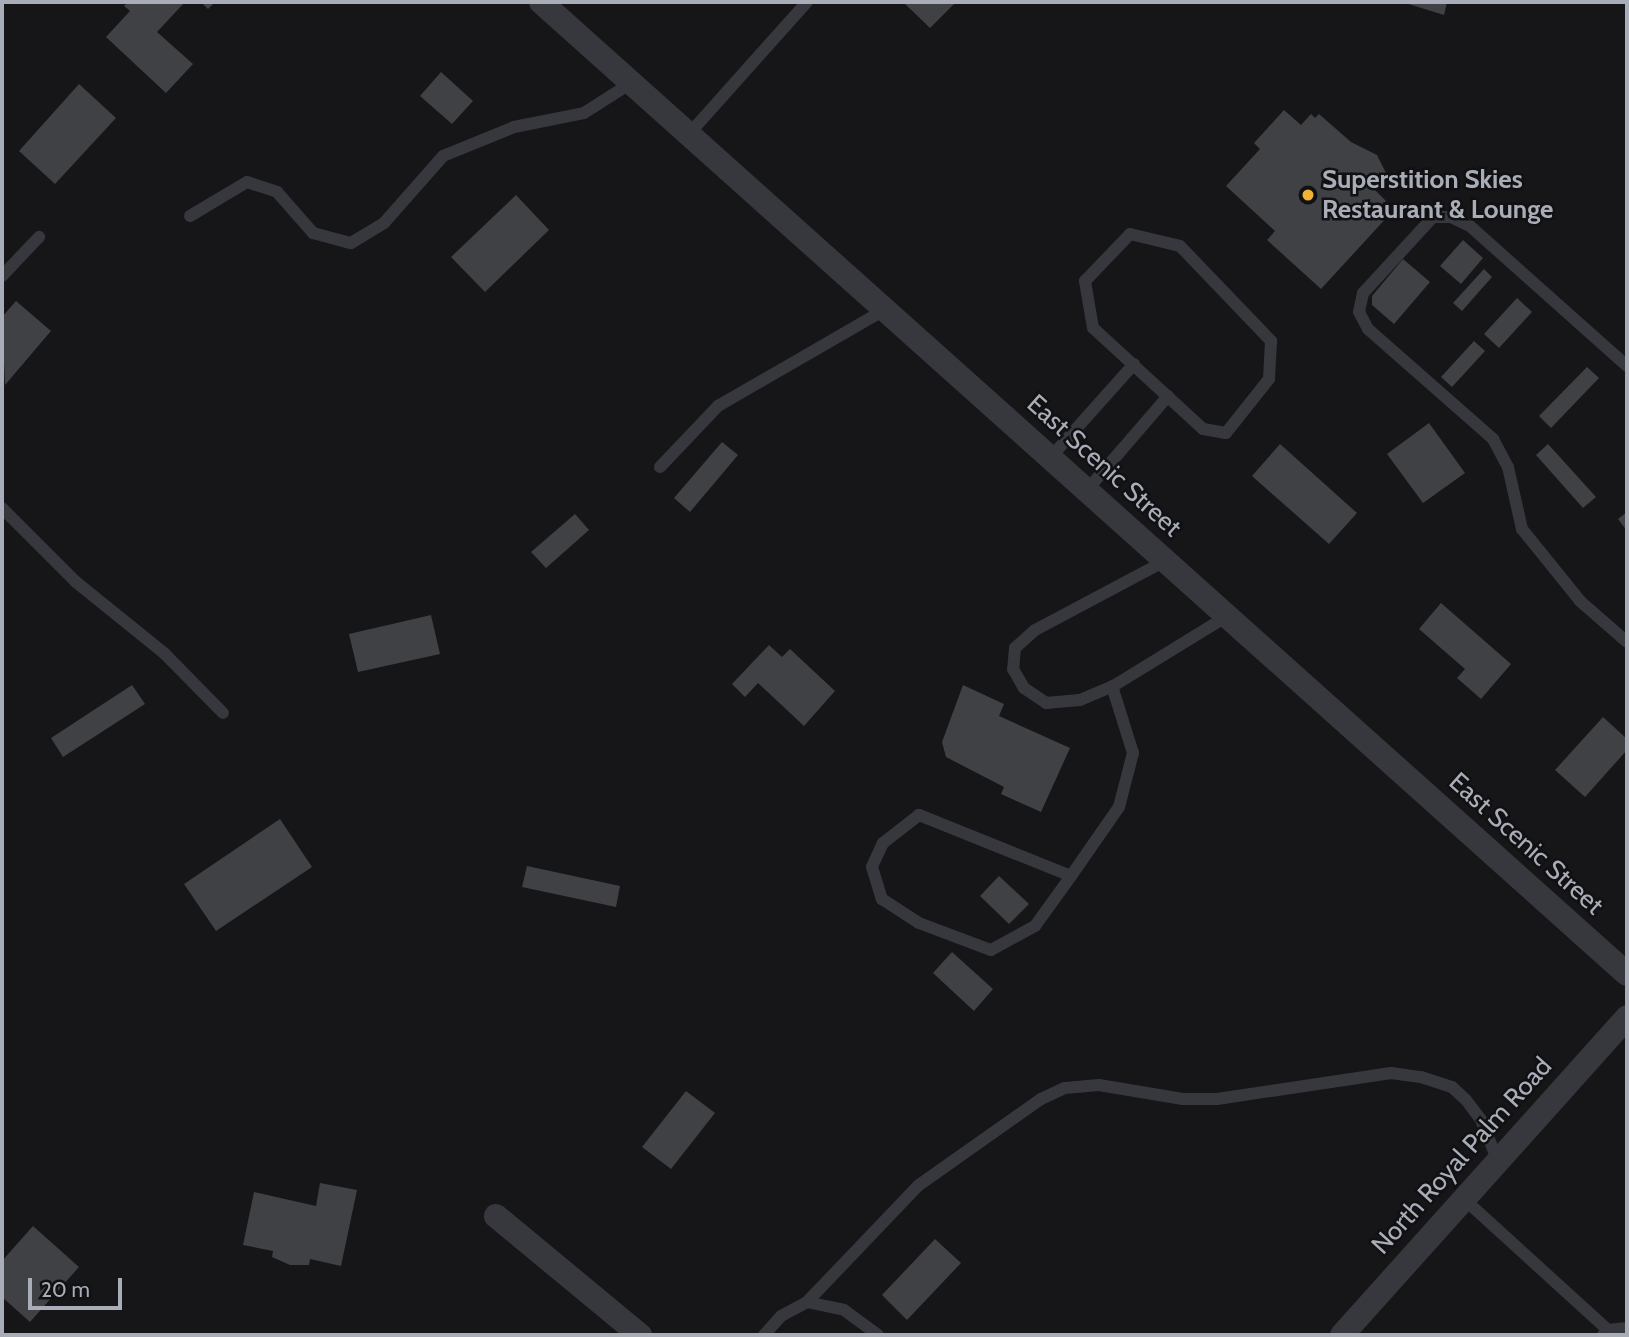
<!DOCTYPE html>
<style>
body{margin:0}
#map{position:relative;width:1629px;height:1337px;overflow:hidden;background:#161618;font-family:Cabin,sans-serif}
div>[style]{position:absolute}
.building>*{inset:0;background:#404145}
.service>*{height:12px;margin:-6px;padding:0 6px;transform-origin:6px;border-radius:6px;background:#37383d}
.minor>*{height:24px;margin:-12px;padding:0 12px;transform-origin:12px;border-radius:12px;background:#37383d}
.dots>*{width:19px;height:19px;translate:-50% -50%;box-sizing:border-box;border:4px solid #111113;border-radius:50%}
span{translate:-50% -50%;white-space:nowrap;text-align:center;line-height:1.15;-webkit-text-stroke:5px #111113;paint-order:stroke}
.poi-label{font-size:26px;color:#a8adb8;font-weight:700}
.left{translate:0 -50%;text-align:left}
.street-label{font-size:26px;color:#a8adb8}
.frame{position:absolute;inset:0;border:4px solid #a8adb8;pointer-events:none}
.scale{position:absolute;left:28px;top:1278px;width:94px;height:32px;box-sizing:border-box;border:4px solid #a8adb8;border-top:0;padding-left:9px;font-size:21px;line-height:24px;white-space:nowrap;color:#a8adb8;-webkit-text-stroke:5px #111113;paint-order:stroke}
</style>
<div id="map">
<div class="building">
<i style="clip-path:polygon(128px 2px,185px 2px,157px 32px,193px 64px,166px 93px,106px 37px,130px 11px,124px 6px)"></i>
<i style="clip-path:polygon(201px 2px,215px 2px,208px 9px)"></i>
<i style="clip-path:polygon(903px 2px,956px 2px,930px 28px)"></i>
<i style="clip-path:polygon(1402px 2px,1447px 2px,1444px 15px)"></i>
<i style="clip-path:polygon(441px 72px,473px 101px,452px 124px,420px 96px)"></i>
<i style="clip-path:polygon(79px 84px,116px 118px,55px 184px,19px 151px)"></i>
<i style="clip-path:polygon(1284px 110px,1301px 125px,1311px 114px,1315px 118px,1319px 114px,1351px 142px,1377px 155px,1387px 175px,1374px 189px,1386px 201px,1380px 207px,1389px 215px,1321px 289px,1267px 240px,1275px 231px,1226px 186px,1260px 149px,1254px 143px)"></i>
<i style="clip-path:polygon(516px 195px,549px 230px,485px 292px,451px 257px)"></i>
<i style="clip-path:polygon(1463px 240px,1483px 258px,1461px 284px,1440px 266px)"></i>
<i style="clip-path:polygon(1403px 259px,1430px 282px,1394px 324px,1372px 305px,1372px 296px)"></i>
<i style="clip-path:polygon(1484px 269px,1492px 277px,1462px 311px,1453px 303px)"></i>
<i style="clip-path:polygon(1517px 298px,1532px 312px,1499px 348px,1484px 334px)"></i>
<i style="clip-path:polygon(16px 301px,51px 331px,5px 385px,2px 317px)"></i>
<i style="clip-path:polygon(1474px 341px,1485px 351px,1452px 387px,1441px 377px)"></i>
<i style="clip-path:polygon(1587px 367px,1599px 378px,1551px 428px,1539px 416px)"></i>
<i style="clip-path:polygon(1429px 423px,1465px 473px,1423px 503px,1387px 454px)"></i>
<i style="clip-path:polygon(722px 442px,738px 455px,690px 512px,674px 498px)"></i>
<i style="clip-path:polygon(1280px 444px,1357px 513px,1329px 544px,1252px 476px)"></i>
<i style="clip-path:polygon(1548px 444px,1596px 497px,1583px 508px,1536px 455px)"></i>
<i style="clip-path:polygon(1627px 512px,1627px 531px,1618px 519px)"></i>
<i style="clip-path:polygon(575px 514px,589px 530px,546px 568px,531px 552px)"></i>
<i style="clip-path:polygon(1441px 603px,1511px 664px,1481px 699px,1457px 678px,1465px 669px,1419px 629px)"></i>
<i style="clip-path:polygon(431px 615px,440px 654px,358px 672px,349px 634px)"></i>
<i style="clip-path:polygon(769px 645px,782px 657px,790px 649px,835px 691px,804px 726px,758px 683px,745px 697px,732px 684px)"></i>
<i style="clip-path:polygon(132px 685px,145px 704px,63px 757px,51px 738px)"></i>
<i style="clip-path:polygon(963px 685px,1004px 704px,999px 716px,1070px 748px,1041px 812px,1001px 794px,1004px 787px,946px 757px,942px 742px)"></i>
<i style="clip-path:polygon(1603px 717px,1627px 739px,1627px 750px,1585px 797px,1555px 770px)"></i>
<i style="clip-path:polygon(280px 819px,312px 867px,216px 931px,184px 884px)"></i>
<i style="clip-path:polygon(527px 866px,620px 886px,616px 907px,522px 887px)"></i>
<i style="clip-path:polygon(999px 876px,1029px 904px,1009px 924px,980px 896px)"></i>
<i style="clip-path:polygon(952px 952px,993px 989px,974px 1011px,933px 973px)"></i>
<i style="clip-path:polygon(686px 1091px,715px 1113px,671px 1169px,642px 1147px)"></i>
<i style="clip-path:polygon(320px 1183px,357px 1190px,341px 1266px,310px 1259px,309px 1265px,290px 1265px,272px 1257px,273px 1251px,243px 1245px,254px 1192px,316px 1206px)"></i>
<i style="clip-path:polygon(33px 1226px,79px 1267px,30px 1322px,2px 1297px,2px 1261px)"></i>
<i style="clip-path:polygon(935px 1239px,961px 1263px,907px 1320px,882px 1295px)"></i>
</div>
<div class="service">
<i style="left:689px;top:134px;width:177px;rotate:-48.2deg"></i>
<i style="left:190px;top:216px;width:66px;rotate:-30.8deg"></i>
<i style="left:247px;top:182px;width:32px;rotate:18deg"></i>
<i style="left:277px;top:192px;width:55px;rotate:48.7deg"></i>
<i style="left:313px;top:233px;width:39px;rotate:15deg"></i>
<i style="left:351px;top:243px;width:39px;rotate:-31deg"></i>
<i style="left:384px;top:223px;width:89px;rotate:-48.6deg"></i>
<i style="left:443px;top:156px;width:77px;rotate:-22.2deg"></i>
<i style="left:514px;top:127px;width:71px;rotate:-11.3deg"></i>
<i style="left:584px;top:113px;width:56px;rotate:-32.6deg"></i>
<i style="left:1130px;top:234px;width:51px;rotate:13.5deg"></i>
<i style="left:1180px;top:246px;width:132px;rotate:46.2deg"></i>
<i style="left:1271px;top:341px;width:38px;rotate:93deg"></i>
<i style="left:1269px;top:379px;width:69px;rotate:128.5deg"></i>
<i style="left:1226px;top:433px;width:23px;rotate:-170deg"></i>
<i style="left:1203px;top:429px;width:149px;rotate:-137.4deg"></i>
<i style="left:1093px;top:328px;width:48px;rotate:-99.7deg"></i>
<i style="left:1085px;top:281px;width:65px;rotate:-46.2deg"></i>
<i style="left:2px;top:276px;width:54px;rotate:-46.5deg"></i>
<i style="left:1627px;top:366px;width:210px;rotate:-138.3deg"></i>
<i style="left:1470px;top:226px;width:21px;rotate:-155deg"></i>
<i style="left:1451px;top:217px;width:18px;rotate:180deg"></i>
<i style="left:1433px;top:217px;width:103px;rotate:132.6deg"></i>
<i style="left:1363px;top:293px;width:19px;rotate:102deg"></i>
<i style="left:1359px;top:312px;width:19px;rotate:62deg"></i>
<i style="left:1368px;top:329px;width:167px;rotate:41.3deg"></i>
<i style="left:1493px;top:439px;width:32px;rotate:62deg"></i>
<i style="left:1508px;top:467px;width:64px;rotate:77.3deg"></i>
<i style="left:1522px;top:529px;width:92px;rotate:51.1deg"></i>
<i style="left:1580px;top:601px;width:62px;rotate:41.1deg"></i>
<i style="left:1050px;top:458px;width:126px;rotate:-48.2deg"></i>
<i style="left:660px;top:467px;width:84px;rotate:-46.4deg"></i>
<i style="left:718px;top:406px;width:192px;rotate:-30deg"></i>
<i style="left:1087px;top:490px;width:124px;rotate:-49.2deg"></i>
<i style="left:2px;top:508px;width:105px;rotate:45deg"></i>
<i style="left:76px;top:582px;width:113px;rotate:38.9deg"></i>
<i style="left:164px;top:653px;width:84px;rotate:45.5deg"></i>
<i style="left:1165px;top:561px;width:147px;rotate:152deg"></i>
<i style="left:1035px;top:630px;width:27px;rotate:138deg"></i>
<i style="left:1015px;top:648px;width:21px;rotate:95deg"></i>
<i style="left:1013px;top:669px;width:22px;rotate:60deg"></i>
<i style="left:1024px;top:688px;width:27px;rotate:34deg"></i>
<i style="left:1046px;top:703px;width:34px;rotate:-5deg"></i>
<i style="left:1080px;top:700px;width:38px;rotate:-23deg"></i>
<i style="left:1115px;top:685px;width:132px;rotate:-31.6deg"></i>
<i style="left:1071px;top:876px;width:164px;rotate:-158.1deg"></i>
<i style="left:919px;top:815px;width:46px;rotate:142.1deg"></i>
<i style="left:883px;top:843px;width:26px;rotate:115deg"></i>
<i style="left:872px;top:867px;width:34px;rotate:73deg"></i>
<i style="left:882px;top:899px;width:44px;rotate:33deg"></i>
<i style="left:919px;top:923px;width:77px;rotate:20.6deg"></i>
<i style="left:991px;top:950px;width:50px;rotate:-28.6deg"></i>
<i style="left:1035px;top:926px;width:62px;rotate:-54.2deg"></i>
<i style="left:1071px;top:876px;width:84px;rotate:-55.2deg"></i>
<i style="left:1119px;top:807px;width:56px;rotate:-75.5deg"></i>
<i style="left:1133px;top:753px;width:70px;rotate:-107.4deg"></i>
<i style="left:1464px;top:1199px;width:195px;rotate:42.3deg"></i>
<i style="left:1608px;top:1330px;width:7px;rotate:135deg"></i>
<i style="left:807px;top:1302px;width:162px;rotate:-46.3deg"></i>
<i style="left:919px;top:1185px;width:149px;rotate:-35.2deg"></i>
<i style="left:1041px;top:1099px;width:26px;rotate:-25deg"></i>
<i style="left:1065px;top:1088px;width:34px;rotate:-5deg"></i>
<i style="left:1099px;top:1085px;width:85px;rotate:9.5deg"></i>
<i style="left:1183px;top:1099px;width:34px"></i>
<i style="left:1217px;top:1099px;width:176px;rotate:-8.5deg"></i>
<i style="left:1391px;top:1073px;width:30px;rotate:8deg"></i>
<i style="left:1421px;top:1077px;width:33px;rotate:18deg"></i>
<i style="left:1452px;top:1087px;width:19px;rotate:43deg"></i>
<i style="left:1466px;top:1100px;width:25px;rotate:53deg"></i>
<i style="left:1481px;top:1120px;width:44px;rotate:67.5deg"></i>
<i style="left:1608px;top:1330px;width:19px;rotate:-6deg"></i>
<i style="left:764px;top:1335px;width:25px;rotate:-48deg"></i>
<i style="left:781px;top:1316px;width:30px;rotate:-28deg"></i>
<i style="left:807px;top:1302px;width:38px;rotate:12deg"></i>
<i style="left:844px;top:1310px;width:42px;rotate:36.3deg"></i>
</div>
<div class="minor">
<i style="left:541px;top:2px;width:1457px;rotate:41.83deg"></i>
<i style="left:496px;top:1216px;width:187px;rotate:39.6deg"></i>
<i style="left:1342px;top:1335px;width:427px;rotate:-48.1deg"></i>
</div>
<div class="dots">
<i style="left:1308px;top:195px;background:#f2b134"></i>
</div>
<div class="poi-label">
<span class="left" style="left:1322px;top:195px">Superstition Skies<br>Restaurant &amp; Lounge</span>
</div>
<div class="street-label">
<span style="left:1104px;top:466px;rotate:42deg">East Scenic Street</span>
<span style="left:1526px;top:844px;rotate:42deg">East Scenic Street</span>
<span style="left:1462px;top:1156px;rotate:-48deg">North Royal Palm Road</span>
</div>
<div class="frame"></div>
<div class="scale">20 m</div>
</div>
